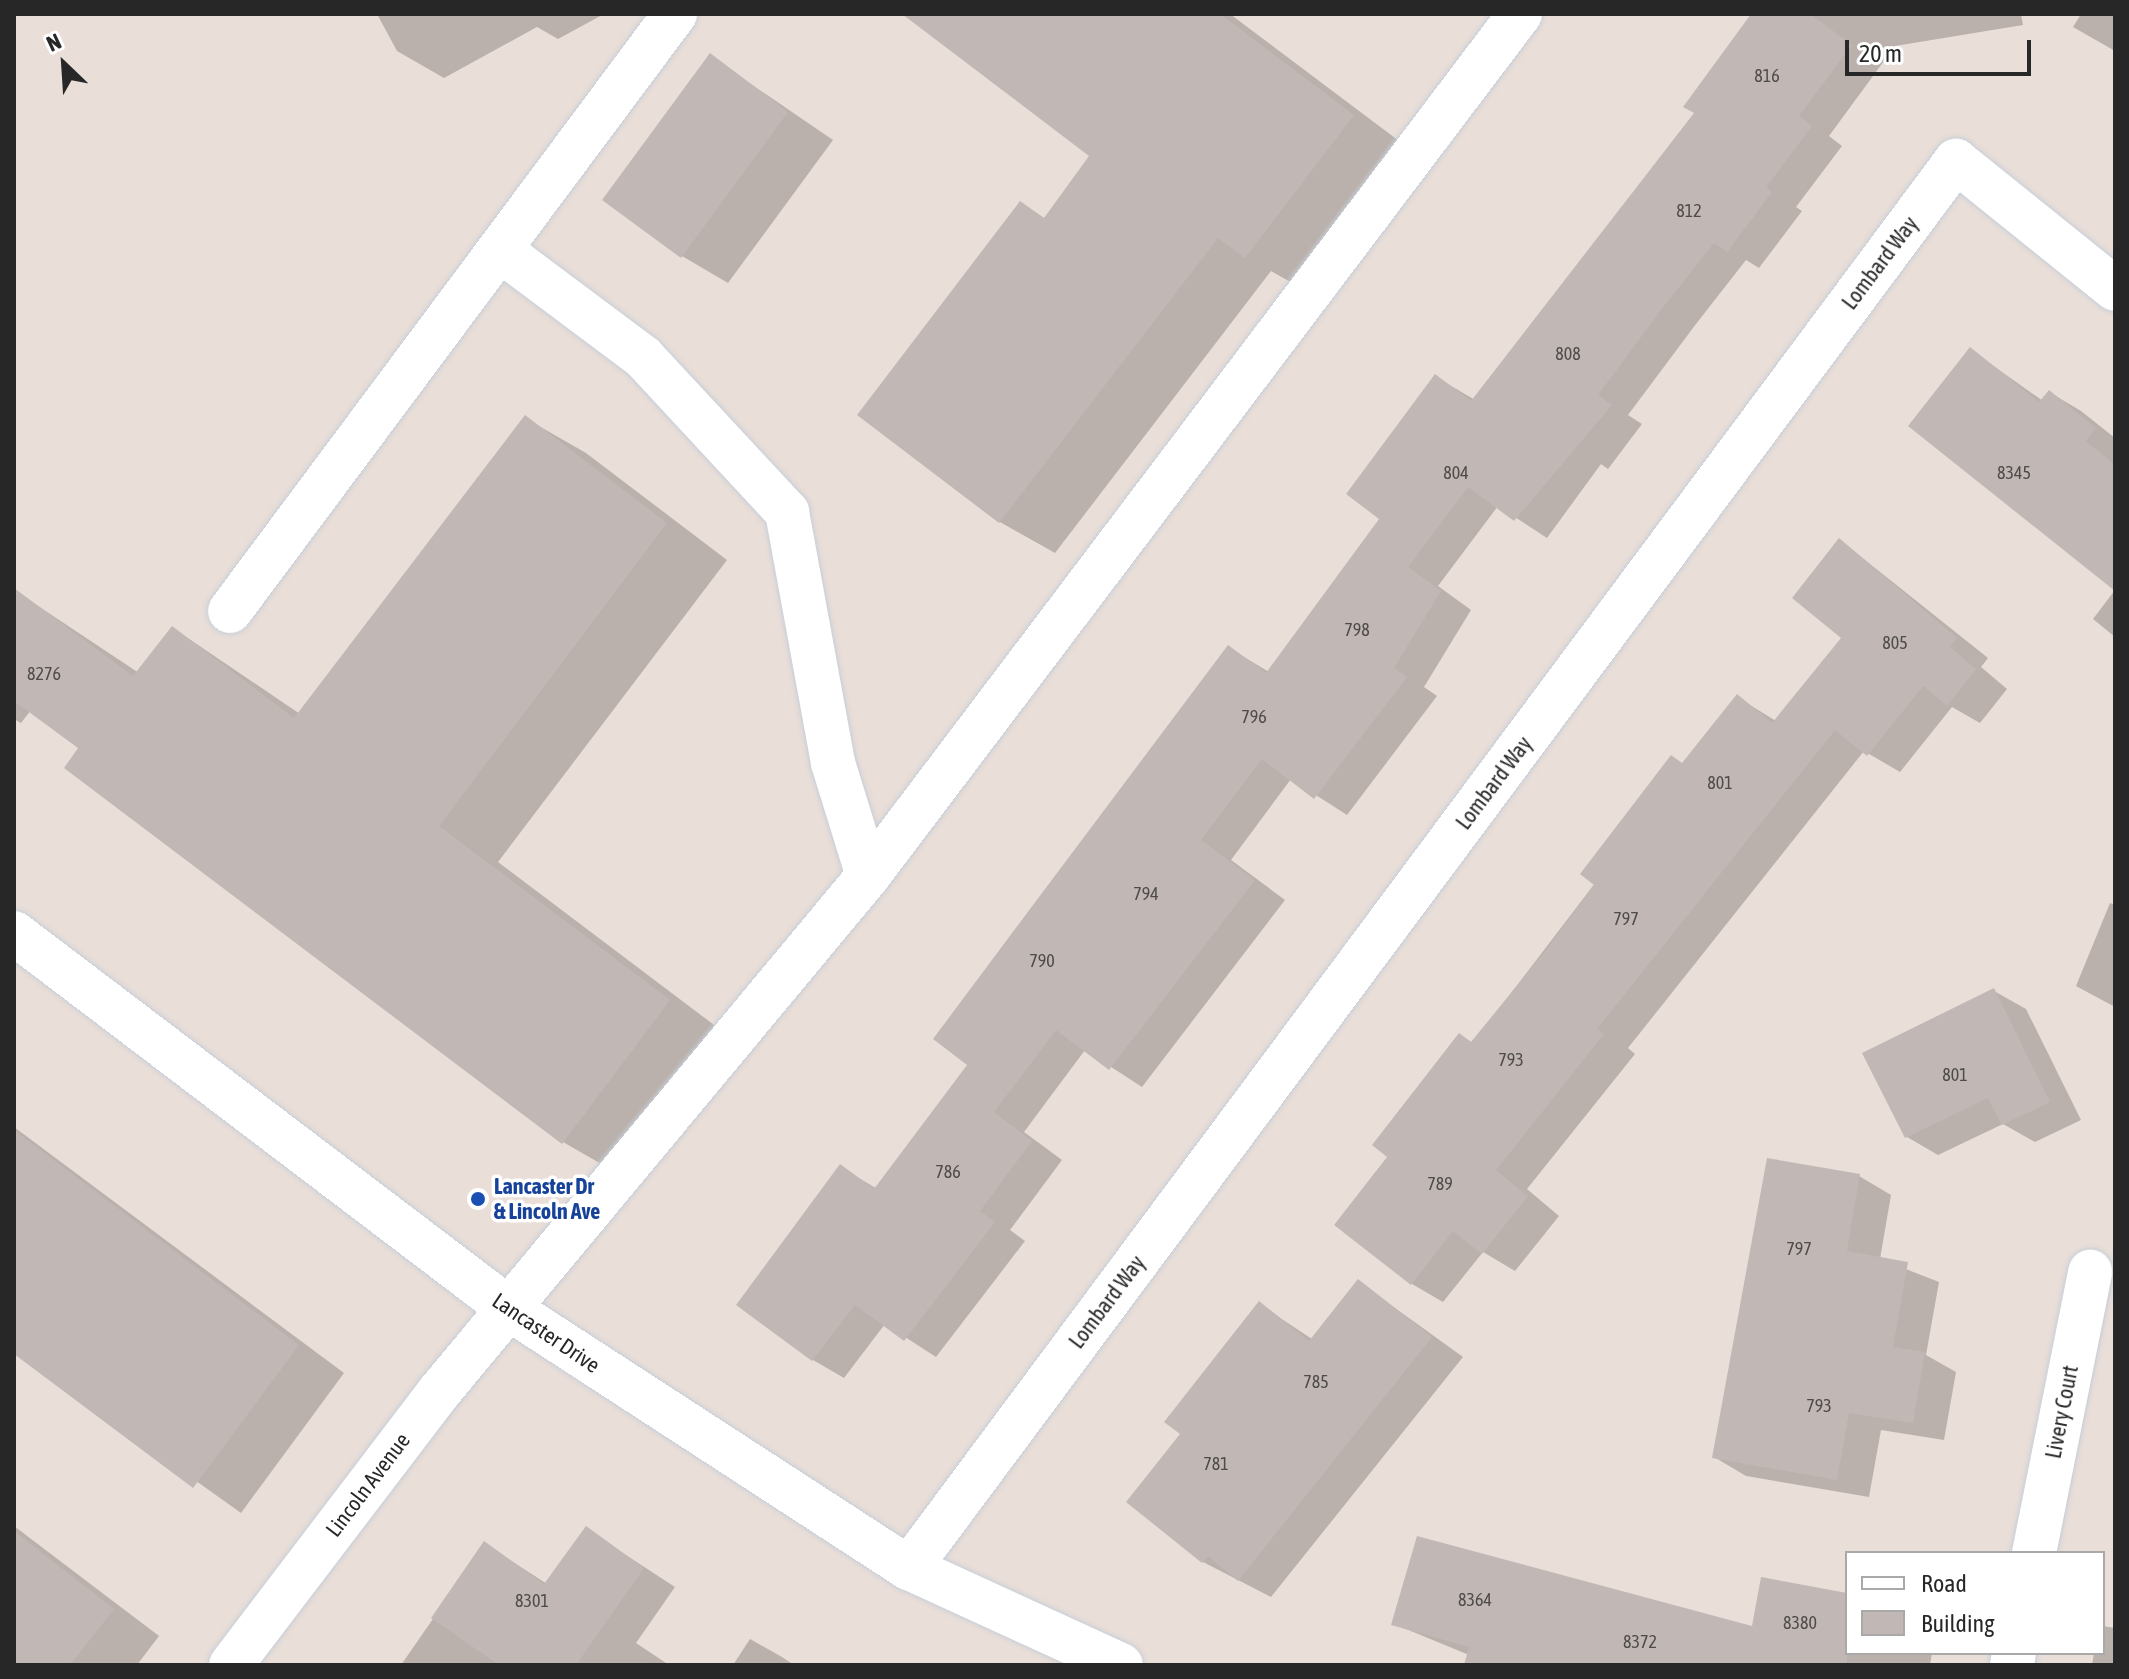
<!DOCTYPE html>
<style>
body{margin:0}
#map{position:relative;width:2129px;height:1679px;overflow:hidden;background:#e9ded8;font-family:"Asap Condensed",sans-serif}
div>[style]{position:absolute}
.shadow>*{inset:0;background:#0003}
.building>*{inset:0;background:#c1b8b5}
.roads{filter:drop-shadow(0 0 2px #c7ced8) drop-shadow(0 0 2px #c7ced8)}
.minor>*{height:44px;margin:-22px;padding:0 22px;transform-origin:22px;border-radius:22px;background:#fff}
.dots>*{width:22px;height:22px;translate:-50% -50%;box-sizing:border-box;border:4px solid #fff;border-radius:50%}
span{translate:-50% -50%;white-space:nowrap;text-align:center;line-height:1.15;-webkit-text-stroke:7px #fff;paint-order:stroke}
.number-label{font-size:18px;color:#4e4b4a}
.number-label span{-webkit-text-stroke-width:0}
.street-label{font-size:22px;color:#272727}
.transit-label{font-size:22px;color:#164399;font-weight:700}
.left{translate:0 -50%;text-align:left}
.frame{position:absolute;inset:0;border:16px solid #272727;pointer-events:none}
.legend{position:absolute;left:1845px;top:1551px;width:260px;height:104px;box-sizing:border-box;background:#fff;border:2px solid #a9a9a9;margin:0;padding:10px 14px;list-style:none;font-size:24px;color:#272727}
.legend li{display:flex;align-items:center;gap:16px;height:40px}
.legend b{width:40px;border:2px solid #a9a9a9}
.north{position:absolute;left:24px;top:24px;width:80px;height:80px;-webkit-text-stroke:6px #fff;paint-order:stroke;rotate:335deg;font-size:22px;font-weight:700;line-height:32px;text-align:center;color:#272727}
.north::after{content:'';display:block;margin:auto;width:28px;height:36px;background:#272727;clip-path:polygon(50% 0,100% 100%,50% 72%,0 100%)}
.scale{position:absolute;left:1845px;top:40px;width:186px;height:36px;box-sizing:border-box;border:4px solid #272727;border-top:0;padding-left:10px;font-size:24px;line-height:28px;white-space:nowrap;color:#272727;-webkit-text-stroke:6px #fff;paint-order:stroke}
</style>
<div id="map">
<div class="shadow">
<i style="clip-path:polygon(377px 14px,604px 14px,558px 39px,537px 27px,444px 78px,397px 51px)"></i>
<i style="clip-path:polygon(905px 14px,1230px 14px,1407px 147px,1301px 288px,1271px 271px,1055px 553px,1000px 522px,860px 415px,1021px 204px,1046px 219px,1092px 156px)"></i>
<i style="clip-path:polygon(1754px 14px,2021px 14px,2023px 25px,1895px 46px,1829px 136px,1842px 146px,1796px 207px,1802px 211px,1759px 268px,1746px 260px,1696px 324px,1628px 415px,1642px 424px,1608px 469px,1601px 464px,1547px 538px,1498px 506px,1438px 586px,1471px 610px,1424px 687px,1437px 696px,1347px 815px,1291px 779px,1231px 860px,1285px 900px,1142px 1087px,1085px 1050px,1024px 1132px,1062px 1160px,1010px 1230px,1025px 1241px,936px 1357px,885px 1324px,844px 1378px,813px 1360px,841px 1167px,877px 1189px,970px 1064px,1229px 648px,1269px 672px,1382px 519px,1436px 377px,1475px 400px,1697px 113px)"></i>
<i style="clip-path:polygon(2081px 14px,2115px 14px,2115px 51px,2073px 27px)"></i>
<i style="clip-path:polygon(710px 56px,833px 140px,728px 283px,682px 256px)"></i>
<i style="clip-path:polygon(1971px 350px,2043px 401px,2049px 392px,2081px 411px,2115px 438px,2115px 589px)"></i>
<i style="clip-path:polygon(525px 418px,586px 453px,727px 560px,498px 862px,730px 1037px,624px 1177px,563px 1142px,81px 748px,31px 710px,21px 723px,14px 719px,14px 610px,26px 598px,139px 673px,173px 628px,300px 714px)"></i>
<i style="clip-path:polygon(1840px 540px,1988px 658px,1981px 667px,2007px 689px,1980px 723px,1952px 707px,1900px 772px,1864px 751px,1628px 1048px,1635px 1054px,1527px 1189px,1559px 1216px,1515px 1271px,1483px 1252px,1443px 1302px,1412px 1284px,1390px 1156px,1460px 1035px,1473px 1043px,1737px 697px,1776px 721px,1844px 637px)"></i>
<i style="clip-path:polygon(2115px 590px,2115px 637px,2093px 619px)"></i>
<i style="clip-path:polygon(2110px 903px,2115px 905px,2115px 1007px,2076px 986px)"></i>
<i style="clip-path:polygon(1994px 991px,2026px 1009px,2081px 1120px,2035px 1142px,2003px 1124px,1938px 1155px,1907px 1137px)"></i>
<i style="clip-path:polygon(14px 1127px,344px 1373px,241px 1513px,14px 1351px)"></i>
<i style="clip-path:polygon(1859px 1176px,1891px 1195px,1880px 1259px,1939px 1282px,1926px 1355px,1956px 1372px,1944px 1440px,1881px 1430px,1869px 1497px,1746px 1476px,1714px 1457px)"></i>
<i style="clip-path:polygon(1359px 1282px,1463px 1357px,1271px 1597px,1203px 1562px,1129px 1501px,1183px 1434px,1259px 1304px,1312px 1339px)"></i>
<i style="clip-path:polygon(14px 1526px,159px 1636px,137px 1665px,14px 1665px)"></i>
<i style="clip-path:polygon(586px 1529px,675px 1587px,636px 1643px,669px 1665px,401px 1665px,485px 1544px,547px 1584px)"></i>
<i style="clip-path:polygon(1847px 1595px,1847px 1653px,1932px 1653px,1930px 1665px,1473px 1665px,1469px 1655px,1394px 1624px,1754px 1629px)"></i>
<i style="clip-path:polygon(2103px 1626px,2115px 1628px,2115px 1665px,2092px 1665px,2094px 1653px,2103px 1653px)"></i>
<i style="clip-path:polygon(750px 1639px,782px 1657px,794px 1665px,733px 1665px)"></i>
</div>
<div class="building">
<i style="clip-path:polygon(902px 14px,1220px 14px,1354px 115px,1245px 258px,1218px 238px,999px 523px,857px 415px,1020px 201px,1044px 218px,1089px 156px)"></i>
<i style="clip-path:polygon(1751px 14px,1810px 14px,1852px 45px,1799px 116px,1812px 126px,1766px 187px,1772px 192px,1727px 252px,1714px 243px,1664px 306px,1598px 395px,1612px 405px,1514px 521px,1468px 487px,1408px 567px,1441px 591px,1394px 668px,1407px 677px,1314px 799px,1262px 759px,1201px 840px,1255px 880px,1109px 1070px,1056px 1030px,994px 1112px,1032px 1141px,980px 1211px,995px 1222px,904px 1341px,855px 1305px,812px 1361px,736px 1305px,840px 1164px,874px 1189px,967px 1065px,933px 1039px,1027px 913px,1228px 645px,1266px 673px,1379px 519px,1346px 494px,1435px 374px,1471px 401px,1694px 113px,1683px 107px)"></i>
<i style="clip-path:polygon(710px 53px,788px 112px,681px 258px,602px 200px)"></i>
<i style="clip-path:polygon(1970px 347px,2039px 402px,2049px 390px,2096px 428px,2086px 441px,2115px 465px,2115px 591px,1908px 426px)"></i>
<i style="clip-path:polygon(525px 415px,667px 523px,439px 826px,670px 1000px,562px 1144px,64px 768px,78px 748px,14px 701px,14px 588px,133px 676px,172px 626px,294px 718px)"></i>
<i style="clip-path:polygon(1839px 538px,1957px 638px,1950px 647px,1976px 669px,1947px 706px,1923px 686px,1867px 756px,1835px 730px,1597px 1029px,1604px 1034px,1496px 1170px,1528px 1196px,1482px 1254px,1453px 1231px,1411px 1285px,1334px 1225px,1387px 1157px,1372px 1145px,1459px 1033px,1471px 1042px,1546px 950px,1594px 885px,1580px 874px,1671px 755px,1682px 763px,1737px 694px,1772px 723px,1841px 638px,1792px 598px)"></i>
<i style="clip-path:polygon(1994px 988px,2050px 1102px,2002px 1125px,1988px 1098px,1905px 1138px,1862px 1053px)"></i>
<i style="clip-path:polygon(14px 1130px,299px 1345px,193px 1488px,14px 1354px)"></i>
<i style="clip-path:polygon(1767px 1158px,1860px 1174px,1847px 1251px,1908px 1262px,1893px 1347px,1925px 1352px,1913px 1423px,1849px 1413px,1837px 1480px,1712px 1458px)"></i>
<i style="clip-path:polygon(1358px 1279px,1432px 1337px,1238px 1581px,1208px 1556px,1202px 1563px,1126px 1502px,1180px 1434px,1164px 1422px,1259px 1301px,1309px 1341px)"></i>
<i style="clip-path:polygon(586px 1526px,644px 1568px,576px 1665px,499px 1665px,431px 1618px,484px 1541px,544px 1584px)"></i>
<i style="clip-path:polygon(14px 1531px,114px 1609px,70px 1665px,14px 1665px)"></i>
<i style="clip-path:polygon(1417px 1536px,1752px 1626px,1761px 1577px,1847px 1593px,1847px 1665px,1464px 1665px,1469px 1647px,1391px 1625px)"></i>
</div>
<div class="roads">
<div class="minor">
<i style="left:504px;top:253px;width:174px;rotate:36.8deg"></i>
<i style="left:643px;top:357px;width:212px;rotate:47.1deg"></i>
<i style="left:787px;top:512px;width:255px;rotate:79.6deg"></i>
<i style="left:833px;top:763px;width:118px;rotate:72.8deg"></i>
<i style="left:230px;top:611px;width:745px;rotate:-53.3deg"></i>
<i style="left:14px;top:933px;width:620px;rotate:37.2deg"></i>
<i style="left:508px;top:1308px;width:478px;rotate:33deg"></i>
<i style="left:909px;top:1568px;width:233px;rotate:24.6deg"></i>
<i style="left:2034px;top:1553px;width:287px;rotate:-78.7deg"></i>
<i style="left:909px;top:1568px;width:1754px;rotate:-53.35deg"></i>
<i style="left:1956px;top:161px;width:204px;rotate:38.8deg"></i>
<i style="left:231px;top:1665px;width:343px;rotate:-52.7deg"></i>
<i style="left:439px;top:1392px;width:671px;rotate:-50.26deg"></i>
<i style="left:868px;top:876px;width:1081px;rotate:-52.9deg"></i>
<i style="left:2012px;top:1665px;width:12px;rotate:-81deg"></i>
</div>
</div>
<div class="dots">
<i style="left:478px;top:1199px;background:#1a4fb4"></i>
</div>
<div class="number-label">
<span style="left:1767px;top:76px">816</span>
<span style="left:1689px;top:211px">812</span>
<span style="left:1568px;top:354px">808</span>
<span style="left:1456px;top:473px">804</span>
<span style="left:2014px;top:473px">8345</span>
<span style="left:1357px;top:630px">798</span>
<span style="left:1895px;top:643px">805</span>
<span style="left:44px;top:674px">8276</span>
<span style="left:1254px;top:717px">796</span>
<span style="left:1720px;top:783px">801</span>
<span style="left:1146px;top:894px">794</span>
<span style="left:1626px;top:919px">797</span>
<span style="left:1042px;top:961px">790</span>
<span style="left:1511px;top:1060px">793</span>
<span style="left:1955px;top:1075px">801</span>
<span style="left:948px;top:1172px">786</span>
<span style="left:1440px;top:1184px">789</span>
<span style="left:1799px;top:1249px">797</span>
<span style="left:1316px;top:1382px">785</span>
<span style="left:1819px;top:1406px">793</span>
<span style="left:1216px;top:1464px">781</span>
<span style="left:1475px;top:1600px">8364</span>
<span style="left:532px;top:1601px">8301</span>
<span style="left:1800px;top:1623px">8380</span>
<span style="left:1640px;top:1642px">8372</span>
</div>
<div class="street-label">
<span style="left:1880px;top:263px;rotate:-53deg">Lombard Way</span>
<span style="left:1494px;top:783px;rotate:-53deg">Lombard Way</span>
<span style="left:1107px;top:1302px;rotate:-53deg">Lombard Way</span>
<span style="left:546px;top:1333px;rotate:34deg">Lancaster Drive</span>
<span style="left:2062px;top:1412px;rotate:-79deg">Livery Court</span>
<span style="left:368px;top:1485px;rotate:-53deg">Lincoln Avenue</span>
</div>
<div class="transit-label">
<span class="left" style="left:494px;top:1199px">Lancaster Dr<br>&amp; Lincoln Ave</span>
</div>
<div class="frame"></div>
<ul class="legend">
<li><b style="height:10px;background:#fff"></b>Road</li>
<li><b style="height:22px;background:#c1b8b5"></b>Building</li>
</ul>
<div class="north">N</div>
<div class="scale">20 m</div>
</div>
